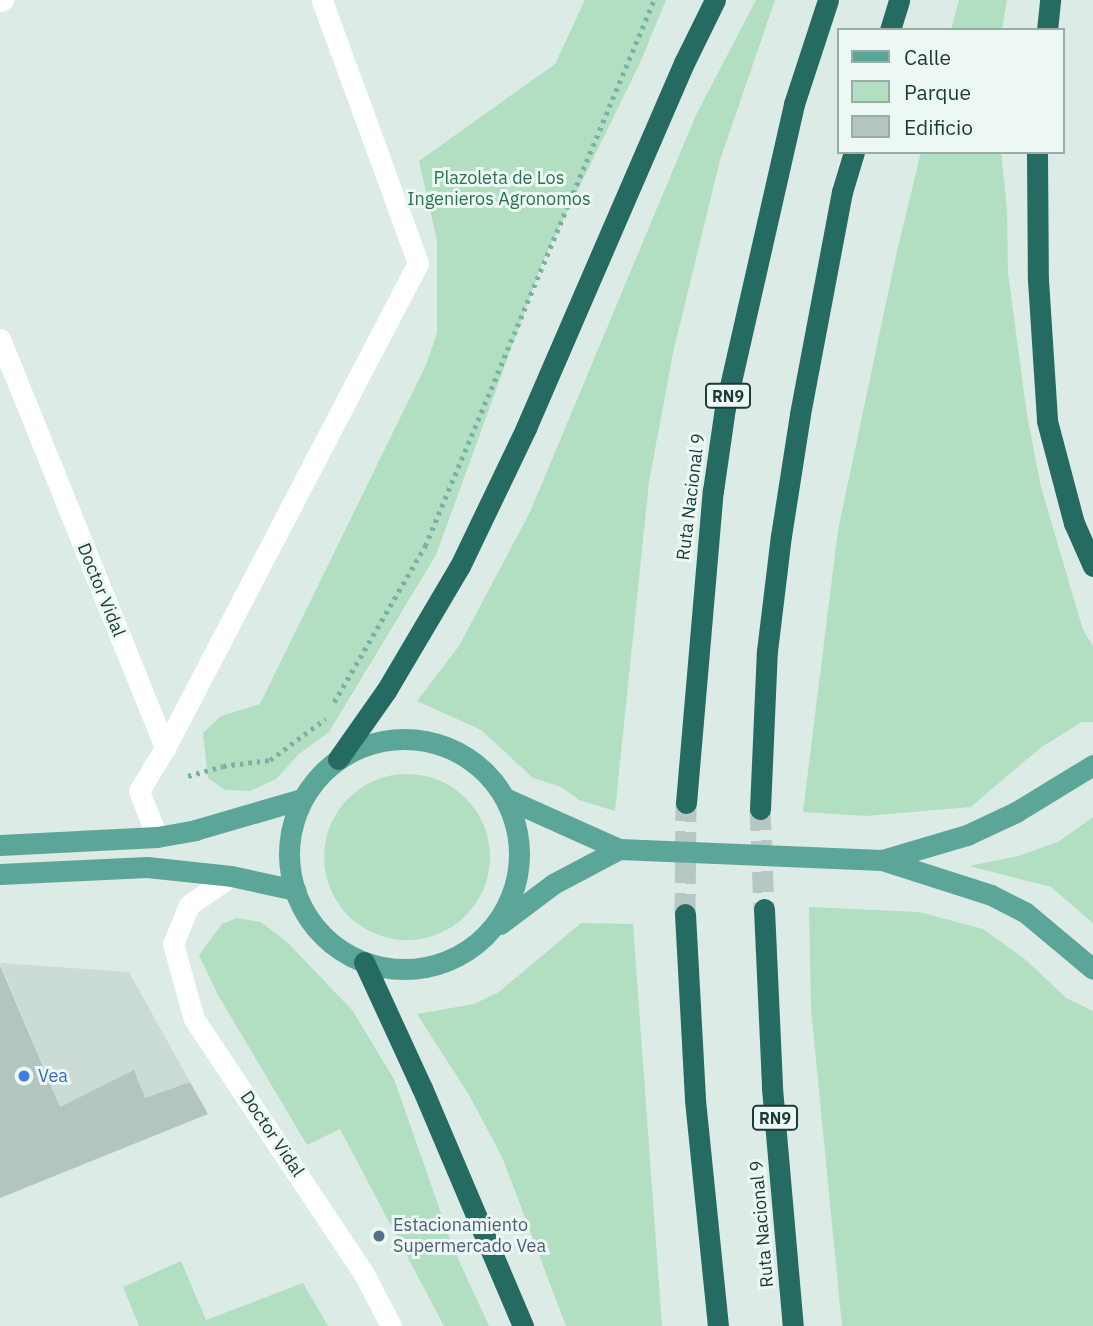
<!DOCTYPE html>
<style>
body{margin:0}
#map{position:relative;width:1093px;height:1326px;overflow:hidden;background:#dcebe6;font-family:"IBM Plex Sans",sans-serif}
div>[style]{position:absolute}
.built>*{inset:0;background:#cbdbd5}
.green>*{inset:0;background:#b2dfc2}
.round{border-radius:50%}
.building>*{inset:0;background:#b2c6bf}
.highway-tunnel>*{height:21px;margin-top:-10.5px;transform-origin:0;background:repeating-linear-gradient(90deg,#b6c8c3 0 21px,transparent 0 31px)}
.path>*{height:4.5px;margin-top:-2.25px;transform-origin:0;background:repeating-linear-gradient(90deg,#79b2a5 0 3.5px,transparent 0 8.5px)}
.minor>*{height:21px;margin:-10.5px;padding:0 10.5px;transform-origin:10.5px;border-radius:10.5px;background:#fff}
.major>*{height:21px;margin:-10.5px;padding:0 10.5px;transform-origin:10.5px;border-radius:10.5px;background:#5ca599}
.major>.ring{margin:-10.5px;padding:0;box-sizing:content-box;background:none;border:21px solid #5ca599;border-radius:50%}
.highway>*{height:21px;margin:-10.5px;padding:0 10.5px;transform-origin:10.5px;border-radius:10.5px;background:#266b62}
.dots>*{width:19px;height:19px;translate:-50% -50%;box-sizing:border-box;border:4px solid #edf7f3;border-radius:50%}
span{translate:-50% -50%;white-space:nowrap;text-align:center;line-height:1.15;-webkit-text-stroke:6px #edf7f3;paint-order:stroke}
.shield-label span{padding:2px 5px;background:#edf7f3;border:2px solid;border-radius:5px;-webkit-text-stroke-width:0}
.shield-label{font-size:16px;color:#1d3b36;font-weight:700}
.park-label{font-size:18px;color:#23764a}
.street-label{font-size:18px;color:#1d3b36}
.shop-label{font-size:18px;color:#366cbe}
.left{translate:0 -50%;text-align:left}
.service-label{font-size:18px;color:#4e5e75}
.legend{position:absolute;left:837px;top:28px;width:228px;height:126px;box-sizing:border-box;background:#edf7f3;border:2px solid #9aaca7;margin:0;padding:9px 12px;list-style:none;font-size:21px;color:#1d3b36}
.legend li{display:flex;align-items:center;gap:14px;height:35px}
.legend b{width:35px;border:2px solid #9aaca7}
</style>
<div id="map">
<div class="built">
<i style="clip-path:polygon(0 963px,129px 972px,190px 1082px,145px 1098px,134px 1071px,60px 1107px)"></i>
</div>
<div class="green">
<i style="clip-path:polygon(585px 0,666px 0,640px 63px,543px 261px,436px 555px,329px 732px,299px 754px,276px 779px,250px 791px,225px 790px,208px 778px,203px 733px,221px 716px,260px 704px,426px 365px,437px 333px,437px 240px,419px 161px,555px 64px)"></i>
<i style="clip-path:polygon(756px 0,775px 0,720px 160px,673px 353px,649px 482px,615px 811px,579px 800px,561px 787px,533px 778px,481px 730px,417px 701px,459px 646px,530px 512px,696px 115px)"></i>
<i style="clip-path:polygon(959px 0,1007px 0,1002px 30px,951px 30px)"></i>
<i style="clip-path:polygon(921px 152px,1001px 152px,1007px 209px,1008px 273px,1027px 415px,1041px 487px,1083px 630px,1093px 646px,1093px 722px,1082px 722px,1040px 748px,971px 807px,866px 816px,803px 812px,838px 530px,897px 251px)"></i>
<i class="round" style="left:324px;top:774px;width:166px;height:166px"></i>
<i style="clip-path:polygon(1093px 817px,1093px 923px,1051px 887px,969px 866px,1018px 856px,1058px 842px)"></i>
<i style="clip-path:polygon(809px 907px,919px 912px,983px 929px,1026px 960px,1066px 998px,1093px 1011px,1093px 1326px,842px 1326px,811px 1009px)"></i>
<i style="clip-path:polygon(237px 918px,261px 922px,287px 942px,353px 1011px,375px 1048px,394px 1079px,454px 1250px,489px 1326px,444px 1326px,340px 1129px,307px 1145px,218px 995px,199px 955px,222px 924px)"></i>
<i style="clip-path:polygon(581px 923px,633px 924px,662px 1326px,566px 1326px,502px 1157px,469px 1095px,417px 1014px,474px 1004px,499px 992px)"></i>
<i style="clip-path:polygon(181px 1261px,206px 1320px,303px 1283px,328px 1326px,139px 1326px,123px 1287px)"></i>
</div>
<div class="building">
<i style="clip-path:polygon(0 965px,60px 1107px,134px 1070px,145px 1098px,190px 1082px,208px 1114px,0 1198px)"></i>
</div>
<div class="highway-tunnel">
<i style="left:760px;top:809px;width:100px;rotate:87.7deg"></i>
<i style="left:685px;top:914px;width:111px;rotate:-89.5deg"></i>
</div>
<div class="path">
<i style="left:334px;top:702px;width:181px;rotate:-59.7deg"></i>
<i style="left:425px;top:546px;width:592px;rotate:-67.25deg"></i>
<i style="left:188px;top:776px;width:36px;rotate:-16deg"></i>
<i style="left:223px;top:766px;width:47px;rotate:-7.3deg"></i>
<i style="left:270px;top:760px;width:69px;rotate:-36.7deg"></i>
</div>
<div class="minor">
<i style="left:0;top:1px;width:3px;rotate:-18deg"></i>
<i style="left:0;top:339px;width:441px;rotate:68deg"></i>
<i style="left:165px;top:748px;width:50px;rotate:121.2deg"></i>
<i style="left:139px;top:791px;width:49px;rotate:68.6deg"></i>
<i style="left:165px;top:748px;width:547px;rotate:-62.45deg"></i>
<i style="left:418px;top:263px;width:280px;rotate:-110.1deg"></i>
<i style="left:231px;top:876px;width:51px;rotate:145.4deg"></i>
<i style="left:189px;top:905px;width:42px;rotate:112.3deg"></i>
<i style="left:173px;top:944px;width:78px;rotate:74.4deg"></i>
<i style="left:194px;top:1019px;width:304px;rotate:56.3deg"></i>
<i style="left:363px;top:1272px;width:61px;rotate:62.6deg"></i>
</div>
<div class="major">
<i class="ring" style="left:289px;top:739px;width:209px;height:209px"></i>
<i style="left:505px;top:798px;width:125px;rotate:24.1deg"></i>
<i style="left:619px;top:849px;width:263px;rotate:2.4deg"></i>
<i style="left:882px;top:860px;width:114px;rotate:17.8deg"></i>
<i style="left:991px;top:895px;width:39px;rotate:27deg"></i>
<i style="left:1026px;top:913px;width:87px;rotate:39.9deg"></i>
<i style="left:0;top:845px;width:157px;rotate:-2.9deg"></i>
<i style="left:157px;top:837px;width:39px;rotate:-10deg"></i>
<i style="left:195px;top:830px;width:111px;rotate:-16.2deg"></i>
<i style="left:882px;top:860px;width:89px;rotate:-16.4deg"></i>
<i style="left:967px;top:835px;width:54px;rotate:-25.1deg"></i>
<i style="left:1016px;top:812px;width:90px;rotate:-31.4deg"></i>
<i style="left:0;top:874px;width:147px;rotate:-2.7deg"></i>
<i style="left:147px;top:867px;width:84px;rotate:6.1deg"></i>
<i style="left:231px;top:876px;width:66px;rotate:12.3deg"></i>
<i style="left:500px;top:924px;width:66px;rotate:-37deg"></i>
<i style="left:553px;top:884px;width:75px;rotate:-27.9deg"></i>
</div>
<div class="highway">
<i style="left:890px;top:30px;width:31px;rotate:-73deg"></i>
<i style="left:1047px;top:30px;width:30px;rotate:-84deg"></i>
<i style="left:1037px;top:152px;width:128px;rotate:89.6deg"></i>
<i style="left:1038px;top:280px;width:141px;rotate:86.3deg"></i>
<i style="left:1047px;top:421px;width:106px;rotate:75.2deg"></i>
<i style="left:1074px;top:523px;width:47px;rotate:66.2deg"></i>
<i style="left:338px;top:759px;width:83px;rotate:-54.8deg"></i>
<i style="left:386px;top:691px;width:145px;rotate:-59.4deg"></i>
<i style="left:460px;top:566px;width:153px;rotate:-64.4deg"></i>
<i style="left:526px;top:428px;width:398px;rotate:-66.6deg"></i>
<i style="left:684px;top:63px;width:70px;rotate:-63.8deg"></i>
<i style="left:686px;top:803px;width:313px;rotate:-85.1deg"></i>
<i style="left:713px;top:491px;width:84px;rotate:-81.8deg"></i>
<i style="left:725px;top:408px;width:312px;rotate:-77.2deg"></i>
<i style="left:794px;top:104px;width:109px;rotate:-71.9deg"></i>
<i style="left:760px;top:809px;width:158px;rotate:-87.5deg"></i>
<i style="left:767px;top:651px;width:116px;rotate:-83.1deg"></i>
<i style="left:781px;top:536px;width:123px;rotate:-81.1deg"></i>
<i style="left:800px;top:414px;width:226px;rotate:-79.3deg"></i>
<i style="left:842px;top:192px;width:42px;rotate:-73.3deg"></i>
<i style="left:764px;top:909px;width:179px;rotate:87.4deg"></i>
<i style="left:772px;top:1088px;width:239px;rotate:85deg"></i>
<i style="left:685px;top:914px;width:186px;rotate:86.9deg"></i>
<i style="left:695px;top:1100px;width:227px;rotate:84.2deg"></i>
<i style="left:364px;top:962px;width:139px;rotate:65.3deg"></i>
<i style="left:422px;top:1088px;width:259px;rotate:67deg"></i>
</div>
<div class="dots">
<i style="left:24px;top:1076px;background:#3f7fe0"></i>
<i style="left:379px;top:1236px;background:#5c6f8a"></i>
</div>
<div class="shield-label">
<span style="left:728px;top:396px">RN9</span>
<span style="left:775px;top:1118px">RN9</span>
</div>
<div class="park-label">
<span style="left:499px;top:189px">Plazoleta de Los<br>Ingenieros Agronomos</span>
</div>
<div class="street-label">
<span style="left:691px;top:497px;rotate:-83deg">Ruta Nacional 9</span>
<span style="left:101px;top:590px;rotate:68deg">Doctor Vidal</span>
<span style="left:272px;top:1134px;rotate:56deg">Doctor Vidal</span>
<span style="left:762px;top:1224px;rotate:-95deg">Ruta Nacional 9</span>
</div>
<div class="shop-label">
<span class="left" style="left:38px;top:1076px">Vea</span>
</div>
<div class="service-label">
<span class="left" style="left:393px;top:1236px">Estacionamiento<br>Supermercado Vea</span>
</div>
<ul class="legend">
<li><b style="height:9px;background:#5ca599"></b>Calle</li>
<li><b style="height:19px;background:#b2dfc2"></b>Parque</li>
<li><b style="height:19px;background:#b2c6bf"></b>Edificio</li>
</ul>
</div>
